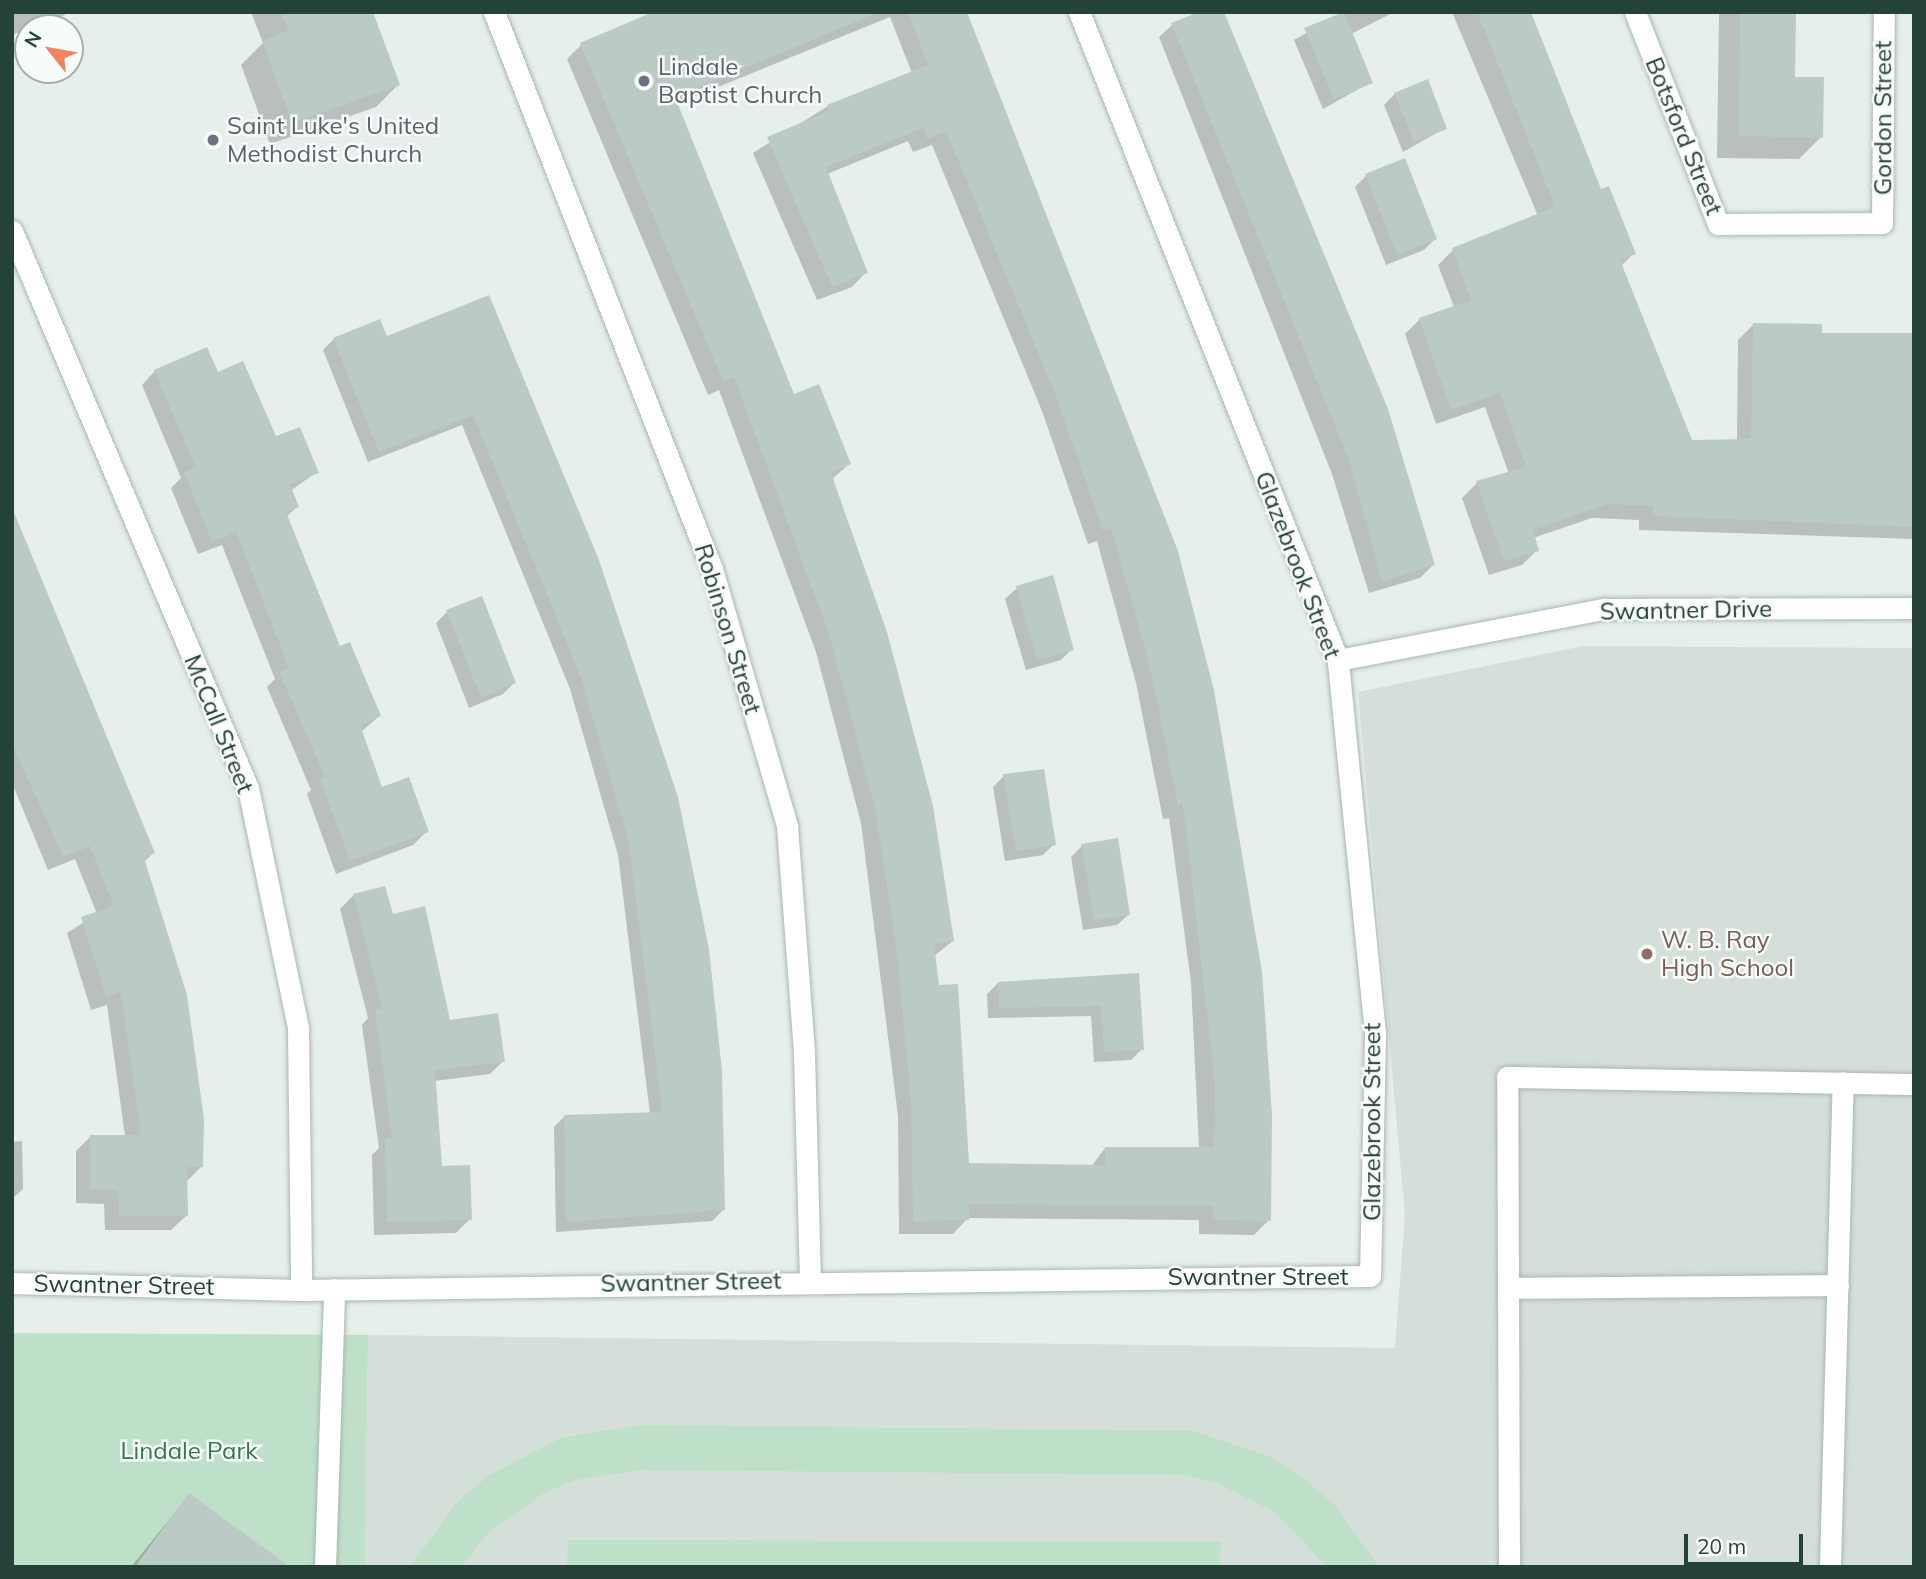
<!DOCTYPE html>
<style>
body{margin:0}
#map{position:relative;width:1926px;height:1579px;overflow:hidden;background:#e6efeb;font-family:Mulish,sans-serif}
div>[style]{position:absolute}
.built>*{inset:0;background:#d4dfda}
.green>*{inset:0;background:#bfe0c8}
.shadow>*{inset:0;background:#0003}
.building>*{inset:0;background:#bbcac4}
.roads{filter:drop-shadow(0 0 2px #a8b8b2) drop-shadow(0 0 2px #a8b8b2)}
.lane>*{height:21px;margin:-10.5px;padding:0 10.5px;transform-origin:10.5px;border-radius:10.5px;background:#fff}
.street>*{height:21px;margin:-10.5px;padding:0 10.5px;transform-origin:10.5px;border-radius:10.5px;background:#fff}
.dots>*{width:19px;height:19px;translate:-50% -50%;box-sizing:border-box;border:4px solid #f7fbf9;border-radius:50%}
span{translate:-50% -50%;white-space:nowrap;text-align:center;line-height:1.15;-webkit-text-stroke:5px #f7fbf9;paint-order:stroke}
.worship-label{font-size:24px;color:#5b616d}
.left{translate:0 -50%;text-align:left}
.street-label{font-size:24px;color:#24423a}
.education-label{font-size:24px;color:#785e54}
.park-label{font-size:24px;color:#2d7a4b}
.frame{position:absolute;inset:0;border:14px solid #24423a;pointer-events:none}
.north{position:absolute;left:14px;top:14px;width:70px;height:70px;box-sizing:border-box;background:#f7fbf9;border:2px solid #a3b1ad;border-radius:50%;rotate:301deg;font-size:19px;font-weight:700;line-height:28px;text-align:center;color:#24423a}
.north::after{content:'';display:block;margin:auto;width:24px;height:32px;background:#f4845f;clip-path:polygon(50% 0,100% 100%,50% 72%,0 100%)}
.scale{position:absolute;left:1684px;top:1534px;width:119px;height:32px;box-sizing:border-box;border:4px solid #24423a;border-top:0;padding-left:9px;font-size:21px;line-height:24px;white-space:nowrap;color:#24423a;-webkit-text-stroke:5px #f7fbf9;paint-order:stroke}
</style>
<div id="map">
<div class="built">
<i style="clip-path:polygon(1583px 646px,1914px 648px,1914px 1567px,365px 1567px,368px 1335px,1395px 1348px,1405px 1215px,1358px 692px)"></i>
</div>
<div class="green">
<i style="clip-path:polygon(12px 1333px,368px 1335px,365px 1567px,12px 1567px)"></i>
<i style="clip-path:polygon(641px 1425px,1192px 1431px,1269px 1456px,1303px 1478px,1334px 1504px,1379px 1567px,1327px 1567px,1276px 1513px,1217px 1483px,1184px 1475px,641px 1470px,575px 1480px,544px 1493px,489px 1532px,461px 1567px,410px 1567px,458px 1501px,489px 1475px,561px 1438px)"></i>
<i style="clip-path:polygon(568px 1540px,1221px 1542px,1220px 1567px,567px 1567px)"></i>
</div>
<div class="shadow">
<i style="clip-path:polygon(12px 12px,72px 12px,12px 35px)"></i>
<i style="clip-path:polygon(251px 12px,371px 12px,398px 85px,376px 107px,270px 144px,241px 65px,263px 43px)"></i>
<i style="clip-path:polygon(evenodd,657px 12px,966px 12px,1176px 551px,1269px 1220px,1254px 1235px,1199px 1234px,1199px 1220px,968px 1218px,953px 1234px,899px 1234px,898px 1116px,861px 823px,816px 652px,719px 390px,708px 395px,567px 59px,581px 45px,657px 12px,890px 17px,912px 73px,828px 106px,753px 153px,817px 300px,852px 287px,866px 272px,827px 174px,908px 141px,913px 152px,932px 145px,1042px 411px,1088px 544px,1097px 541px,1136px 683px,1163px 819px,1169px 818px,1191px 982px,1199px 1148px,1105px 1148px,1091px 1167px,967px 1165px,934px 956px,953px 941px,831px 480px,849px 464px,793px 396px,676px 104px,890px 17px)"></i>
<i style="clip-path:polygon(1343px 12px,1394px 12px,1351px 34px,1371px 82px,1323px 109px,1294px 40px)"></i>
<i style="clip-path:polygon(1452px 12px,1529px 12px,1600px 191px,1634px 253px,1620px 267px,1691px 442px,1737px 441px,1738px 340px,1753px 325px,1820px 334px,1914px 335px,1914px 539px,1639px 530px,1639px 520px,1592px 518px,1533px 538px,1537px 550px,1522px 565px,1489px 575px,1462px 498px,1477px 483px,1509px 474px,1485px 407px,1436px 424px,1405px 334px,1420px 319px,1454px 307px,1438px 265px,1453px 250px,1538px 216px)"></i>
<i style="clip-path:polygon(1719px 12px,1795px 12px,1794px 78px,1821px 137px,1799px 159px,1717px 158px)"></i>
<i style="clip-path:polygon(1172px 25px,1433px 565px,1420px 578px,1369px 593px,1332px 474px,1159px 37px)"></i>
<i style="clip-path:polygon(1395px 94px,1445px 128px,1403px 152px,1384px 105px)"></i>
<i style="clip-path:polygon(1366px 176px,1435px 239px,1424px 250px,1386px 265px,1355px 187px)"></i>
<i style="clip-path:polygon(488px 298px,720px 1071px,723px 1210px,712px 1221px,556px 1232px,554px 1127px,565px 1116px,650px 1114px,618px 855px,570px 689px,462px 425px,368px 462px,323px 350px,334px 339px,386px 339px)"></i>
<i style="clip-path:polygon(155px 371px,217px 374px,275px 438px,317px 472px,290px 491px,297px 507px,286px 517px,339px 649px,379px 716px,361px 732px,381px 789px,427px 831px,413px 845px,336px 874px,307px 794px,311px 790px,267px 687px,275px 679px,222px 545px,198px 554px,171px 488px,181px 478px,142px 385px)"></i>
<i style="clip-path:polygon(25px 543px,153px 853px,144px 862px,202px 1166px,187px 1181px,186px 1216px,171px 1230px,105px 1230px,104px 1204px,76px 1203px,76px 1151px,90px 1137px,125px 1136px,107px 1005px,91px 1010px,67px 933px,97px 914px,75px 859px,48px 870px,12px 783px,12px 548px)"></i>
<i style="clip-path:polygon(1052px 578px,1072px 649px,1061px 660px,1026px 670px,1005px 599px,1017px 588px)"></i>
<i style="clip-path:polygon(447px 612px,514px 683px,503px 694px,469px 708px,436px 623px)"></i>
<i style="clip-path:polygon(1004px 776px,1054px 844px,1043px 855px,1005px 861px,993px 787px)"></i>
<i style="clip-path:polygon(1082px 846px,1129px 914px,1117px 925px,1083px 930px,1071px 857px)"></i>
<i style="clip-path:polygon(353px 896px,392px 916px,449px 1022px,503px 1061px,490px 1074px,434px 1081px,441px 1167px,470px 1219px,456px 1233px,374px 1235px,372px 1155px,379px 1148px,362px 1025px,368px 1018px,340px 909px)"></i>
<i style="clip-path:polygon(1137px 975px,1142px 1049px,1131px 1060px,1094px 1062px,1091px 1016px,988px 1018px,987px 994px,998px 983px)"></i>
<i style="clip-path:polygon(22px 1141px,23px 1189px,12px 1199px,12px 1142px)"></i>
<i style="clip-path:polygon(189px 1495px,287px 1567px,131px 1567px)"></i>
</div>
<div class="building">
<i style="clip-path:polygon(281px 12px,373px 12px,400px 85px,292px 123px,262px 41px,288px 30px)"></i>
<i style="clip-path:polygon(653px 12px,879px 12px,675px 97px,794px 394px,819px 384px,851px 464px,831px 473px,887px 632px,933px 806px,954px 941px,934px 944px,939px 985px,958px 984px,969px 1163px,1105px 1165px,1105px 1147px,1214px 1147px,1215px 1083px,1183px 804px,1178px 805px,1150px 667px,1111px 528px,1103px 531px,1056px 396px,946px 131px,927px 139px,923px 128px,826px 167px,868px 273px,832px 287px,767px 137px,829px 111px,827px 105px,928px 65px,908px 12px,967px 12px,1178px 551px,1214px 690px,1262px 972px,1272px 1115px,1271px 1221px,1213px 1220px,1213px 1206px,969px 1204px,969px 1220px,913px 1221px,911px 1101px,897px 952px,875px 808px,830px 637px,734px 377px,723px 381px,580px 43px)"></i>
<i style="clip-path:polygon(1199px 12px,1224px 12px,1388px 409px,1435px 565px,1382px 582px,1349px 460px,1171px 23px)"></i>
<i style="clip-path:polygon(1344px 12px,1373px 83px,1334px 99px,1304px 28px)"></i>
<i style="clip-path:polygon(1477px 12px,1531px 12px,1601px 189px,1609px 186px,1636px 254px,1620px 260px,1692px 440px,1751px 439px,1753px 323px,1822px 324px,1822px 333px,1914px 333px,1914px 527px,1653px 516px,1653px 506px,1608px 504px,1533px 530px,1539px 551px,1504px 561px,1476px 481px,1526px 467px,1500px 393px,1451px 410px,1419px 318px,1471px 300px,1452px 248px,1555px 207px)"></i>
<i style="clip-path:polygon(1740px 12px,1796px 12px,1795px 77px,1824px 77px,1823px 138px,1739px 136px)"></i>
<i style="clip-path:polygon(1428px 79px,1447px 129px,1414px 142px,1394px 93px)"></i>
<i style="clip-path:polygon(1405px 158px,1437px 239px,1397px 255px,1365px 174px)"></i>
<i style="clip-path:polygon(489px 295px,599px 560px,678px 797px,709px 949px,722px 1071px,725px 1210px,566px 1222px,564px 1115px,662px 1112px,629px 843px,581px 677px,473px 415px,379px 452px,333px 338px,380px 319px,387px 336px)"></i>
<i style="clip-path:polygon(207px 347px,218px 372px,243px 361px,276px 436px,300px 427px,319px 473px,290px 484px,299px 507px,286px 512px,340px 646px,350px 642px,381px 716px,360px 725px,382px 787px,409px 777px,429px 832px,350px 861px,320px 779px,325px 777px,279px 672px,289px 668px,236px 532px,212px 542px,184px 472px,196px 468px,154px 370px)"></i>
<i style="clip-path:polygon(13px 510px,155px 853px,144px 858px,187px 995px,204px 1119px,203px 1167px,187px 1167px,188px 1216px,119px 1216px,118px 1190px,90px 1189px,90px 1135px,141px 1135px,121px 992px,106px 997px,81px 917px,114px 906px,90px 846px,63px 857px,12px 743px)"></i>
<i style="clip-path:polygon(1053px 575px,1074px 650px,1037px 660px,1016px 586px)"></i>
<i style="clip-path:polygon(482px 596px,516px 683px,481px 698px,446px 610px)"></i>
<i style="clip-path:polygon(1044px 769px,1056px 845px,1016px 851px,1003px 774px)"></i>
<i style="clip-path:polygon(1118px 838px,1130px 915px,1094px 920px,1081px 844px)"></i>
<i style="clip-path:polygon(385px 886px,393px 914px,425px 906px,450px 1020px,498px 1013px,505px 1062px,435px 1070px,442px 1166px,470px 1165px,472px 1220px,387px 1222px,385px 1139px,392px 1139px,375px 1009px,382px 1009px,353px 894px)"></i>
<i style="clip-path:polygon(1139px 973px,1144px 1050px,1104px 1052px,1101px 1006px,999px 1008px,998px 982px)"></i>
<i style="clip-path:polygon(189px 1493px,290px 1567px,135px 1567px)"></i>
</div>
<div class="roads">
<div class="lane">
<i style="left:1508px;top:1288px;width:330px;rotate:-0.5deg"></i>
<i style="left:325px;top:1567px;width:278px;rotate:-88.1deg"></i>
<i style="left:1509px;top:1567px;width:490px;rotate:-90.2deg"></i>
<i style="left:1507px;top:1077px;width:407px;rotate:1deg"></i>
<i style="left:1830px;top:1567px;width:485px;rotate:-88.5deg"></i>
</div>
<div class="street">
<i style="left:494px;top:12px;width:598px;rotate:68.63deg"></i>
<i style="left:712px;top:569px;width:268px;rotate:73.7deg"></i>
<i style="left:787px;top:826px;width:228px;rotate:85.7deg"></i>
<i style="left:804px;top:1053px;width:227px;rotate:88.5deg"></i>
<i style="left:1635px;top:12px;width:228px;rotate:68.6deg"></i>
<i style="left:1718px;top:224px;width:164px;rotate:-0.3deg"></i>
<i style="left:1882px;top:223px;width:211px;rotate:-89.5deg"></i>
<i style="left:12px;top:231px;width:605px;rotate:67.04deg"></i>
<i style="left:248px;top:788px;width:245px;rotate:78.2deg"></i>
<i style="left:298px;top:1028px;width:262px;rotate:89.3deg"></i>
<i style="left:1338px;top:660px;width:271px;rotate:-10.9deg"></i>
<i style="left:1604px;top:609px;width:310px;rotate:-0.2deg"></i>
<i style="left:12px;top:1283px;width:289px;rotate:1.4deg"></i>
<i style="left:301px;top:1290px;width:1069px;rotate:-0.75deg"></i>
<i style="left:1370px;top:1276px;width:243px;rotate:-88.8deg"></i>
<i style="left:1375px;top:1033px;width:375px;rotate:-95.7deg"></i>
<i style="left:1338px;top:660px;width:698px;rotate:-111.79deg"></i>
</div>
</div>
<div class="dots">
<i style="left:644px;top:81px;background:#6b7280"></i>
<i style="left:213px;top:140px;background:#6b7280"></i>
<i style="left:1647px;top:954px;background:#8d6e63"></i>
</div>
<div class="worship-label">
<span class="left" style="left:658px;top:81px">Lindale<br>Baptist Church</span>
<span class="left" style="left:227px;top:140px">Saint Luke's United<br>Methodist Church</span>
</div>
<div class="street-label">
<span style="left:1883px;top:118px;rotate:-90deg">Gordon Street</span>
<span style="left:1684px;top:136px;rotate:68deg">Botsford Street</span>
<span style="left:1298px;top:565px;rotate:69deg">Glazebrook Street</span>
<span style="left:1686px;top:610px;rotate:-1deg">Swantner Drive</span>
<span style="left:728px;top:629px;rotate:73deg">Robinson Street</span>
<span style="left:219px;top:724px;rotate:68deg">McCall Street</span>
<span style="left:1372px;top:1122px;rotate:-90deg">Glazebrook Street</span>
<span style="left:1258px;top:1277px">Swantner Street</span>
<span style="left:691px;top:1282px;rotate:-1deg">Swantner Street</span>
<span style="left:124px;top:1285px;rotate:1deg">Swantner Street</span>
</div>
<div class="education-label">
<span class="left" style="left:1661px;top:954px">W. B. Ray<br>High School</span>
</div>
<div class="park-label">
<span style="left:189px;top:1451px">Lindale Park</span>
</div>
<div class="frame"></div>
<div class="north">N</div>
<div class="scale">20 m</div>
</div>
